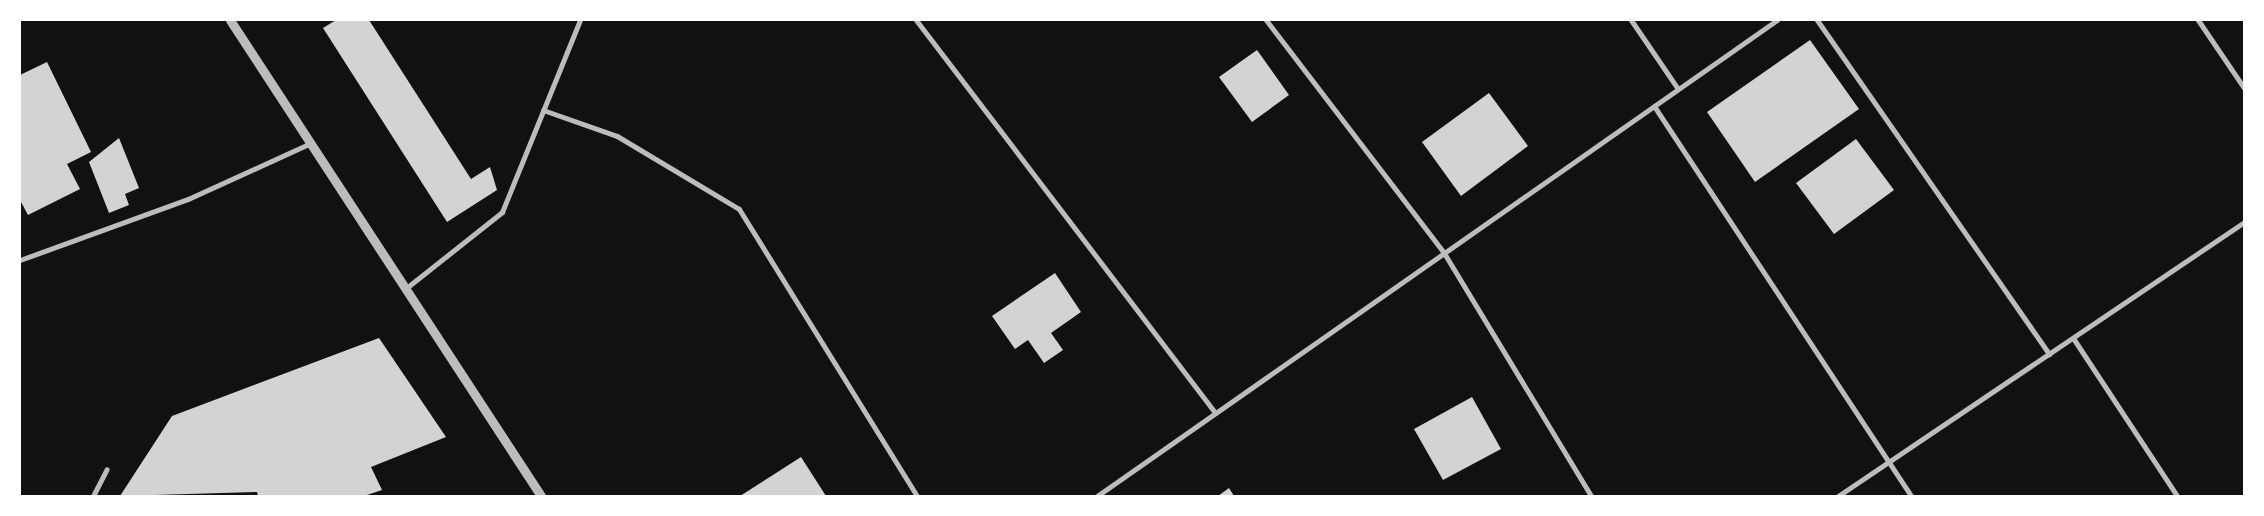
<!DOCTYPE html>
<style>
body{margin:0}
#map{position:relative;width:2264px;height:516px;overflow:hidden;background:#111;font-family:"Fira Sans",sans-serif}
div>[style]{position:absolute}
.building>*{inset:0;background:#d3d3d3}
.minor>*{height:5px;margin:-2.5px;padding:0 2.5px;transform-origin:2.5px;border-radius:2.5px;background:#bcbcbc}
.tertiary>*{height:9px;margin:-4.5px;padding:0 4.5px;transform-origin:4.5px;border-radius:4.5px;background:#bcbcbc}
span{translate:-50% -50%;white-space:nowrap;text-align:center;line-height:1.15;-webkit-text-stroke:4.5px #fff;paint-order:stroke}
.frame{position:absolute;inset:0;border:21px solid #fff;pointer-events:none}
</style>
<div id="map">
<div class="building">
<i style="clip-path:polygon(336px 20px,369px 20px,471px 179px,490px 167px,497px 190px,447px 222px,323px 28px)"></i>
<i style="clip-path:polygon(1810px 40px,1859px 109px,1755px 182px,1707px 112px)"></i>
<i style="clip-path:polygon(1257px 50px,1289px 95px,1252px 122px,1219px 77px)"></i>
<i style="clip-path:polygon(47px 62px,91px 152px,67px 164px,80px 189px,28px 215px,20px 200px,20px 75px)"></i>
<i style="clip-path:polygon(1489px 93px,1528px 146px,1461px 196px,1422px 142px)"></i>
<i style="clip-path:polygon(119px 138px,139px 188px,125px 194px,129px 205px,109px 213px,89px 162px)"></i>
<i style="clip-path:polygon(1856px 139px,1894px 190px,1834px 234px,1796px 183px)"></i>
<i style="clip-path:polygon(1055px 273px,1081px 312px,1051px 333px,1063px 350px,1044px 363px,1028px 340px,1015px 349px,992px 316px)"></i>
<i style="clip-path:polygon(379px 338px,446px 437px,371px 467px,382px 490px,364px 496px,258px 496px,257px 492px,120px 496px,172px 416px)"></i>
<i style="clip-path:polygon(1472px 397px,1501px 449px,1443px 480px,1414px 429px)"></i>
<i style="clip-path:polygon(801px 457px,826px 496px,740px 496px)"></i>
<i style="clip-path:polygon(1229px 488px,1234px 496px,1218px 496px)"></i>
</div>
<div class="minor">
<i style="left:916px;top:20px;width:494px;rotate:52.7deg"></i>
<i style="left:1266px;top:20px;width:293px;rotate:52.6deg"></i>
<i style="left:1444px;top:253px;width:284px;rotate:58.8deg"></i>
<i style="left:1631px;top:20px;width:83px;rotate:55.7deg"></i>
<i style="left:1817px;top:20px;width:407px;rotate:55.2deg"></i>
<i style="left:2198px;top:20px;width:82px;rotate:55.9deg"></i>
<i style="left:1654px;top:106px;width:467px;rotate:56.6deg"></i>
<i style="left:543px;top:110px;width:78px;rotate:19.4deg"></i>
<i style="left:617px;top:136px;width:142px;rotate:30.9deg"></i>
<i style="left:739px;top:209px;width:338px;rotate:58.2deg"></i>
<i style="left:20px;top:260px;width:179px;rotate:-20deg"></i>
<i style="left:188px;top:199px;width:135px;rotate:-24.5deg"></i>
<i style="left:405px;top:289px;width:124px;rotate:-38.4deg"></i>
<i style="left:502px;top:212px;width:207px;rotate:-67.9deg"></i>
<i style="left:2073px;top:338px;width:189px;rotate:56.6deg"></i>
<i style="left:93px;top:496px;width:30px;rotate:-63deg"></i>
<i style="left:1097px;top:496px;width:830px;rotate:-34.99deg"></i>
<i style="left:1838px;top:496px;width:490px;rotate:-34deg"></i>
</div>
<div class="tertiary">
<i style="left:230px;top:20px;width:569px;rotate:56.84deg"></i>
</div>
<div class="frame"></div>
</div>
